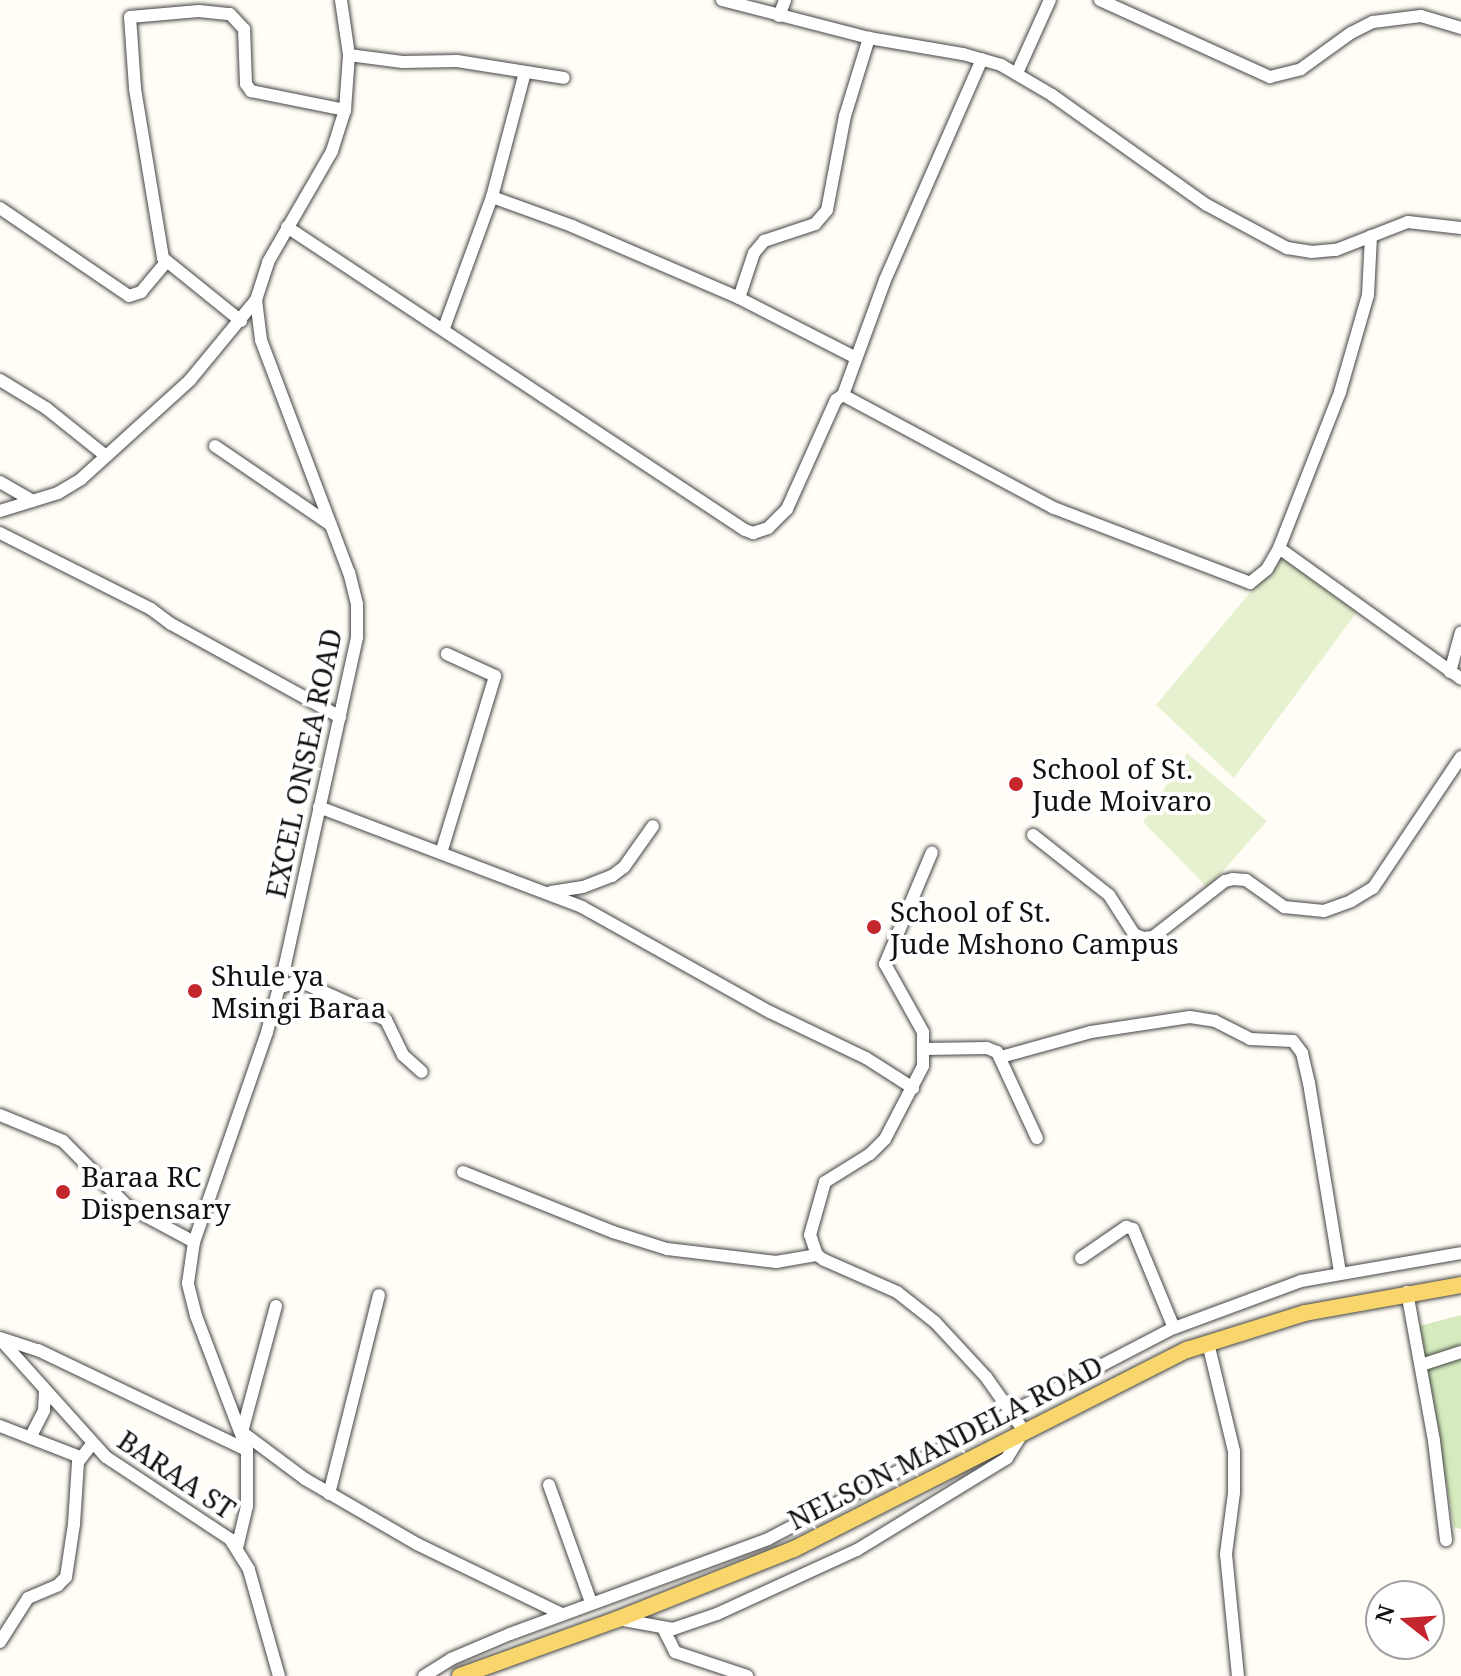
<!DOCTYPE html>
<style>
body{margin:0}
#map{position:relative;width:1461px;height:1676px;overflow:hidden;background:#fffdf5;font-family:"Noto Serif",serif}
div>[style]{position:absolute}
.green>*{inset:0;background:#d5ebbd}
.pitch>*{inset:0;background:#e6f2cf}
.roads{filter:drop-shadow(0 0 2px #444) drop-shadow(0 0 2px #444)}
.minor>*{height:12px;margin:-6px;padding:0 6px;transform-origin:6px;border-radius:6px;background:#fff}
.major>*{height:16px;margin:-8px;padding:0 8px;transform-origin:8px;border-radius:8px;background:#f9d66b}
.dots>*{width:22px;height:22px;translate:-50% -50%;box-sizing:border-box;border:4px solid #fff;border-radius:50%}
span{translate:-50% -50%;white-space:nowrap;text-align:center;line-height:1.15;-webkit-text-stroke:8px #fff;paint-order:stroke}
.street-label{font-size:28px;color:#111}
.poi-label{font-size:28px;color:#111}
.left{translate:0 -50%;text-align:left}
.north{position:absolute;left:1365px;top:1580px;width:80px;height:80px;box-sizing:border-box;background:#fff;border:2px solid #a0a0a0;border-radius:50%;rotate:287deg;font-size:22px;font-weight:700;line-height:32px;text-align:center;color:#111}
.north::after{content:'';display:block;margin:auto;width:28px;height:36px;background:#c4262e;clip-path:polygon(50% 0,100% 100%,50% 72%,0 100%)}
</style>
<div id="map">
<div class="green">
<i style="clip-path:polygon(1461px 1315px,1461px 1529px,1454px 1527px,1419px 1326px)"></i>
</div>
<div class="pitch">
<i style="clip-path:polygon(1283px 553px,1362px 605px,1234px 778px,1156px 705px)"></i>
<i style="clip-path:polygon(1187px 753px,1267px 821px,1208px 888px,1143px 822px)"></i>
</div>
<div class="roads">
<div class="minor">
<i style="left:722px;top:0;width:152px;rotate:14.5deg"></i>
<i style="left:869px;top:38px;width:95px;rotate:9.7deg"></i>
<i style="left:963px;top:54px;width:40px;rotate:16deg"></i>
<i style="left:1001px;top:65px;width:59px;rotate:30.5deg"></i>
<i style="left:1052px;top:95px;width:190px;rotate:35.4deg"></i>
<i style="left:1207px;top:205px;width:91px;rotate:28.3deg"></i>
<i style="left:1287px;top:248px;width:24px;rotate:9deg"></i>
<i style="left:1311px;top:252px;width:25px;rotate:-5deg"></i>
<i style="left:1336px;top:250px;width:77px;rotate:-21.3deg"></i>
<i style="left:1408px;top:222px;width:53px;rotate:6.5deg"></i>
<i style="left:1100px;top:0;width:187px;rotate:24.4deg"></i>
<i style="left:1270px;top:77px;width:32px;rotate:-14deg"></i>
<i style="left:1301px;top:69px;width:62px;rotate:-35.8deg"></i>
<i style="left:1351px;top:33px;width:25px;rotate:-27deg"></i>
<i style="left:1373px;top:22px;width:48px;rotate:-7.1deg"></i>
<i style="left:1421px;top:16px;width:42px;rotate:16.7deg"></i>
<i style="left:779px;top:16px;width:17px;rotate:-69deg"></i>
<i style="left:349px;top:55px;width:54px;rotate:7.4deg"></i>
<i style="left:403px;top:62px;width:54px;rotate:-1.1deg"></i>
<i style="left:457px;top:61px;width:108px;rotate:9deg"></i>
<i style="left:1017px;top:73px;width:80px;rotate:-65.7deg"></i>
<i style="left:492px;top:197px;width:85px;rotate:19.9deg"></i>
<i style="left:572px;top:226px;width:182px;rotate:23.3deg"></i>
<i style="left:739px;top:298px;width:131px;rotate:27.1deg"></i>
<i style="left:0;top:208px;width:156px;rotate:34.3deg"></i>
<i style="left:129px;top:296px;width:13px;rotate:-18deg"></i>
<i style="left:141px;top:292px;width:39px;rotate:-50deg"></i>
<i style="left:287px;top:227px;width:549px;rotate:33.49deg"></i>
<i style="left:745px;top:530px;width:9px;rotate:21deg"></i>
<i style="left:753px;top:533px;width:16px;rotate:-18deg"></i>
<i style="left:768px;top:528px;width:27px;rotate:-45deg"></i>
<i style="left:787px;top:509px;width:120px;rotate:-65.8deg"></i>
<i style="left:836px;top:400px;width:9px;rotate:-36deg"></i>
<i style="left:843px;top:395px;width:239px;rotate:28.2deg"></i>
<i style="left:1054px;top:508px;width:210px;rotate:20.9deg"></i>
<i style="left:1250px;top:583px;width:22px;rotate:-39deg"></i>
<i style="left:1267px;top:569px;width:24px;rotate:-60deg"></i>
<i style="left:1279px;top:548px;width:168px;rotate:-68.6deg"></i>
<i style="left:1340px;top:392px;width:101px;rotate:-73.9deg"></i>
<i style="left:1368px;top:295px;width:59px;rotate:-87.1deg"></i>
<i style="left:739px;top:298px;width:47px;rotate:-71.6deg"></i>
<i style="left:754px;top:253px;width:16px;rotate:-50deg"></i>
<i style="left:764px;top:241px;width:54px;rotate:-18.4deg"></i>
<i style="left:815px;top:224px;width:18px;rotate:-49deg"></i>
<i style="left:827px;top:210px;width:96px;rotate:-79.2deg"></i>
<i style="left:845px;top:116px;width:82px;rotate:-72.9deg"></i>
<i style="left:241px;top:321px;width:100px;rotate:-141.1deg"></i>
<i style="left:163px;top:258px;width:172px;rotate:-99.4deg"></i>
<i style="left:135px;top:88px;width:71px;rotate:-94deg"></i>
<i style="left:130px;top:17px;width:69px;rotate:-5deg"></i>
<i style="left:199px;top:11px;width:31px;rotate:6deg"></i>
<i style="left:230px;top:14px;width:21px;rotate:47deg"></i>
<i style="left:244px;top:29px;width:55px;rotate:87.9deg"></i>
<i style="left:246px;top:84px;width:9px;rotate:54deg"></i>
<i style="left:251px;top:91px;width:96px;rotate:11.4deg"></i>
<i style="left:444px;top:328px;width:140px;rotate:-69.9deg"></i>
<i style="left:492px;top:197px;width:129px;rotate:-75.2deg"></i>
<i style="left:0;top:380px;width:54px;rotate:31.3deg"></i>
<i style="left:46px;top:408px;width:77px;rotate:38.7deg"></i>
<i style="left:843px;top:395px;width:122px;rotate:-69.9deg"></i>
<i style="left:885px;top:280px;width:241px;rotate:-66.3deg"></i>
<i style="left:215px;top:446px;width:140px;rotate:34.3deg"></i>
<i style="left:0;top:482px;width:38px;rotate:30deg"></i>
<i style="left:0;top:511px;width:61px;rotate:-17.2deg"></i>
<i style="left:58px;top:493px;width:27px;rotate:-31deg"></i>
<i style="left:81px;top:479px;width:147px;rotate:-42.2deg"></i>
<i style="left:190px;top:380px;width:104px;rotate:-50.5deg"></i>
<i style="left:0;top:533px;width:169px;rotate:26.7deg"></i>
<i style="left:151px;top:609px;width:25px;rotate:37deg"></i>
<i style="left:171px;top:624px;width:193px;rotate:28.8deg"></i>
<i style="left:1279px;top:548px;width:224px;rotate:35.7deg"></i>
<i style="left:1450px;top:672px;width:41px;rotate:-74.6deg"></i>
<i style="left:319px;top:807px;width:281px;rotate:20.8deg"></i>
<i style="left:582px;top:907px;width:215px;rotate:29.2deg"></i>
<i style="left:770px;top:1012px;width:106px;rotate:25.6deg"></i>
<i style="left:866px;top:1058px;width:56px;rotate:32.6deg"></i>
<i style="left:1033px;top:835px;width:97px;rotate:38.3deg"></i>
<i style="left:1109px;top:895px;width:46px;rotate:57.3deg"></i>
<i style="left:1134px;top:934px;width:10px;rotate:24deg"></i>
<i style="left:1143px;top:938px;width:10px;rotate:-6deg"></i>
<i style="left:1153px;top:937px;width:91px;rotate:-37.9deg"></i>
<i style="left:1225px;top:881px;width:8px;rotate:-14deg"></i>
<i style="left:1233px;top:879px;width:13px;rotate:4deg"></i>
<i style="left:1246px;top:880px;width:47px;rotate:35.4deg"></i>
<i style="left:1284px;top:907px;width:40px;rotate:5.7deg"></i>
<i style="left:1324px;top:911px;width:29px;rotate:-20deg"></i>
<i style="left:1351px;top:901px;width:26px;rotate:-31deg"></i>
<i style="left:1373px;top:888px;width:158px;rotate:-56.1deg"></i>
<i style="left:441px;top:853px;width:185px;rotate:-73deg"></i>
<i style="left:495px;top:676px;width:53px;rotate:-155.4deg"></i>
<i style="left:551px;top:892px;width:32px;rotate:-9deg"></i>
<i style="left:583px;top:887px;width:31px;rotate:-21deg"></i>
<i style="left:612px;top:876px;width:15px;rotate:-37deg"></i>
<i style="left:624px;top:867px;width:50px;rotate:-54.7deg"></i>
<i style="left:278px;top:988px;width:16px;rotate:-18deg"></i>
<i style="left:293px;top:983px;width:13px;rotate:4deg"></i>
<i style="left:306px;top:984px;width:88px;rotate:24.2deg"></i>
<i style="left:386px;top:1020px;width:39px;rotate:64deg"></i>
<i style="left:403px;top:1055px;width:25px;rotate:42deg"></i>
<i style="left:925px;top:1049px;width:62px;rotate:-0.9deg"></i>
<i style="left:987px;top:1048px;width:11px;rotate:22deg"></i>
<i style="left:997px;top:1052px;width:95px;rotate:65.1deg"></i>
<i style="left:1001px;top:1057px;width:93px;rotate:-15.5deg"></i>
<i style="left:1091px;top:1032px;width:100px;rotate:-8.6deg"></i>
<i style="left:1190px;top:1017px;width:25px;rotate:9deg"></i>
<i style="left:1215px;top:1021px;width:39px;rotate:27deg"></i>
<i style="left:1250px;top:1039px;width:43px;rotate:2.7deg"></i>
<i style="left:1293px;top:1041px;width:15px;rotate:53deg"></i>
<i style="left:1302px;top:1053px;width:31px;rotate:77deg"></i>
<i style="left:1309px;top:1083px;width:193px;rotate:80.7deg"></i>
<i style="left:0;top:1115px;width:68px;rotate:22.4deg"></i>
<i style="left:63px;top:1141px;width:91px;rotate:45.4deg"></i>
<i style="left:127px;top:1206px;width:76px;rotate:28.2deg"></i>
<i style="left:463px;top:1172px;width:162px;rotate:21.8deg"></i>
<i style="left:613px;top:1232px;width:57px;rotate:17.5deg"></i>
<i style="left:667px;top:1249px;width:110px;rotate:6.8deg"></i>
<i style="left:776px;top:1262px;width:42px;rotate:-9.7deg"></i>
<i style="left:1081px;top:1258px;width:55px;rotate:-34.6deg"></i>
<i style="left:1126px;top:1227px;width:7px;rotate:16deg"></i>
<i style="left:1133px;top:1229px;width:107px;rotate:67.5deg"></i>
<i style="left:1407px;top:1292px;width:151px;rotate:79.7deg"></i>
<i style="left:1434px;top:1441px;width:100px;rotate:83.1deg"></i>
<i style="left:276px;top:1306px;width:131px;rotate:105.1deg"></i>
<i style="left:242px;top:1432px;width:79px;rotate:36.7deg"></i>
<i style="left:305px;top:1479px;width:129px;rotate:30.1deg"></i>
<i style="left:417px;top:1544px;width:161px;rotate:25.8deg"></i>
<i style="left:0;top:1338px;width:40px;rotate:18deg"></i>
<i style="left:38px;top:1350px;width:232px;rotate:25.6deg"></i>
<i style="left:0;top:1339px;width:159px;rotate:48.1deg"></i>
<i style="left:106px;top:1457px;width:149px;rotate:33.5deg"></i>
<i style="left:230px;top:1539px;width:36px;rotate:58deg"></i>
<i style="left:249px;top:1570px;width:110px;rotate:74.2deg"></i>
<i style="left:1208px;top:1343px;width:111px;rotate:76.5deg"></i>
<i style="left:1234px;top:1451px;width:42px;rotate:90deg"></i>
<i style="left:1234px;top:1493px;width:62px;rotate:97.5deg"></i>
<i style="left:1226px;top:1554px;width:123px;rotate:84.4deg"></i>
<i style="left:1421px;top:1365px;width:42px;rotate:-18deg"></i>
<i style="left:0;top:1426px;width:86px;rotate:21.2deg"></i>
<i style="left:31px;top:1436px;width:29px;rotate:-63deg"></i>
<i style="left:44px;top:1410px;width:20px;rotate:-87deg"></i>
<i style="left:549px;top:1485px;width:124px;rotate:70.3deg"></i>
<i style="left:329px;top:1494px;width:205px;rotate:-75.9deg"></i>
<i style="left:237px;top:1548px;width:43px;rotate:-76.6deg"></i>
<i style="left:247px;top:1506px;width:56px;rotate:-90deg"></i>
<i style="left:247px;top:1450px;width:143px;rotate:-110.8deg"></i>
<i style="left:196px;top:1316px;width:34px;rotate:-104deg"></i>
<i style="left:188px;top:1283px;width:41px;rotate:-81.7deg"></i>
<i style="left:194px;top:1242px;width:222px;rotate:-70.8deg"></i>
<i style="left:267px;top:1032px;width:69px;rotate:-75deg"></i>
<i style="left:285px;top:965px;width:336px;rotate:-77.6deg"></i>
<i style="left:357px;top:637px;width:33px;rotate:-90deg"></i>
<i style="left:357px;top:604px;width:32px;rotate:-104deg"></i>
<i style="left:349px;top:573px;width:249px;rotate:-110.7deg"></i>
<i style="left:261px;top:340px;width:40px;rotate:-97.1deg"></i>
<i style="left:256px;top:300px;width:40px;rotate:-72deg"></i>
<i style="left:268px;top:262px;width:128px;rotate:-60deg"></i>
<i style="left:332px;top:151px;width:43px;rotate:-72.4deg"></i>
<i style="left:345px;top:110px;width:55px;rotate:-85.8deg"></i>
<i style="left:349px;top:55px;width:56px;rotate:-98.3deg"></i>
<i style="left:618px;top:1619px;width:56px;rotate:10.3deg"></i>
<i style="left:673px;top:1629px;width:46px;rotate:-18.8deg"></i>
<i style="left:717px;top:1614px;width:154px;rotate:-24.6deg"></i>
<i style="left:857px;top:1550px;width:176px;rotate:-31.5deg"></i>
<i style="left:1007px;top:1458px;width:32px;rotate:-58deg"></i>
<i style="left:1024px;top:1431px;width:66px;rotate:-125.1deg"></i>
<i style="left:986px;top:1377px;width:75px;rotate:-132.8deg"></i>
<i style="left:935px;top:1322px;width:48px;rotate:-141.7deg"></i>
<i style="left:897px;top:1292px;width:80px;rotate:-156.3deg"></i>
<i style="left:824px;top:1260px;width:9px;rotate:-144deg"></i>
<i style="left:817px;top:1255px;width:21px;rotate:-109deg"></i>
<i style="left:810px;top:1235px;width:55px;rotate:-74.2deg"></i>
<i style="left:825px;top:1182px;width:53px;rotate:-31.9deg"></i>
<i style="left:870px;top:1154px;width:21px;rotate:-45deg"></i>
<i style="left:885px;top:1139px;width:82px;rotate:-62.5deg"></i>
<i style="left:923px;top:1066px;width:34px;rotate:-90deg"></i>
<i style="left:923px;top:1032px;width:78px;rotate:-119.2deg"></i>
<i style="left:885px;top:964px;width:121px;rotate:-67.2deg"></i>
<i style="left:664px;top:1630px;width:25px;rotate:63deg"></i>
<i style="left:675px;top:1652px;width:76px;rotate:18.4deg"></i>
<i style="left:0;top:1642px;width:52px;rotate:-57.5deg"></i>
<i style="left:28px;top:1598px;width:33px;rotate:-23deg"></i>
<i style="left:58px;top:1585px;width:11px;rotate:-45deg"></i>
<i style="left:66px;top:1577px;width:54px;rotate:-81.4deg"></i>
<i style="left:74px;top:1524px;width:62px;rotate:-86.3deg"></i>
<i style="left:78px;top:1462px;width:23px;rotate:-52deg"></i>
<i style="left:424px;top:1676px;width:32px;rotate:-32deg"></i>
<i style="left:451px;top:1659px;width:64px;rotate:-23deg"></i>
<i style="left:510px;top:1634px;width:275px;rotate:-20.2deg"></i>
<i style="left:768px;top:1539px;width:458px;rotate:-27.5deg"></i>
<i style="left:1174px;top:1328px;width:135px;rotate:-20.3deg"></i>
<i style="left:1301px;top:1281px;width:162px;rotate:-9.9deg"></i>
</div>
<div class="major">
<i style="left:460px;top:1676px;width:168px;rotate:-19.8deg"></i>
<i style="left:618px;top:1619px;width:189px;rotate:-21.7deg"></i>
<i style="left:794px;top:1549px;width:441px;rotate:-26.9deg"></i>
<i style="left:1187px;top:1350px;width:124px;rotate:-17.4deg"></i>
<i style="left:1305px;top:1313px;width:158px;rotate:-10.2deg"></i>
</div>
</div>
<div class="dots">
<i style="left:1016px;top:784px;background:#c4262e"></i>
<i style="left:874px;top:927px;background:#c4262e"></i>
<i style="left:195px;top:991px;background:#c4262e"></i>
<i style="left:63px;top:1192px;background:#c4262e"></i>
</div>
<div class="street-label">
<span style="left:303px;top:763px;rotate:-78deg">EXCEL ONSEA ROAD</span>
<span style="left:945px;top:1442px;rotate:-27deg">NELSON MANDELA ROAD</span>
<span style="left:177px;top:1474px;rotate:34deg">BARAA ST</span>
</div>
<div class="poi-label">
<span class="left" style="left:1032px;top:784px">School of St.<br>Jude Moivaro</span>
<span class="left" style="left:890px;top:927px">School of St.<br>Jude Mshono Campus</span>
<span class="left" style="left:211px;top:991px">Shule ya<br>Msingi Baraa</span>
<span class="left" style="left:81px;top:1192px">Baraa RC<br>Dispensary</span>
</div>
<div class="north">N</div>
</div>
